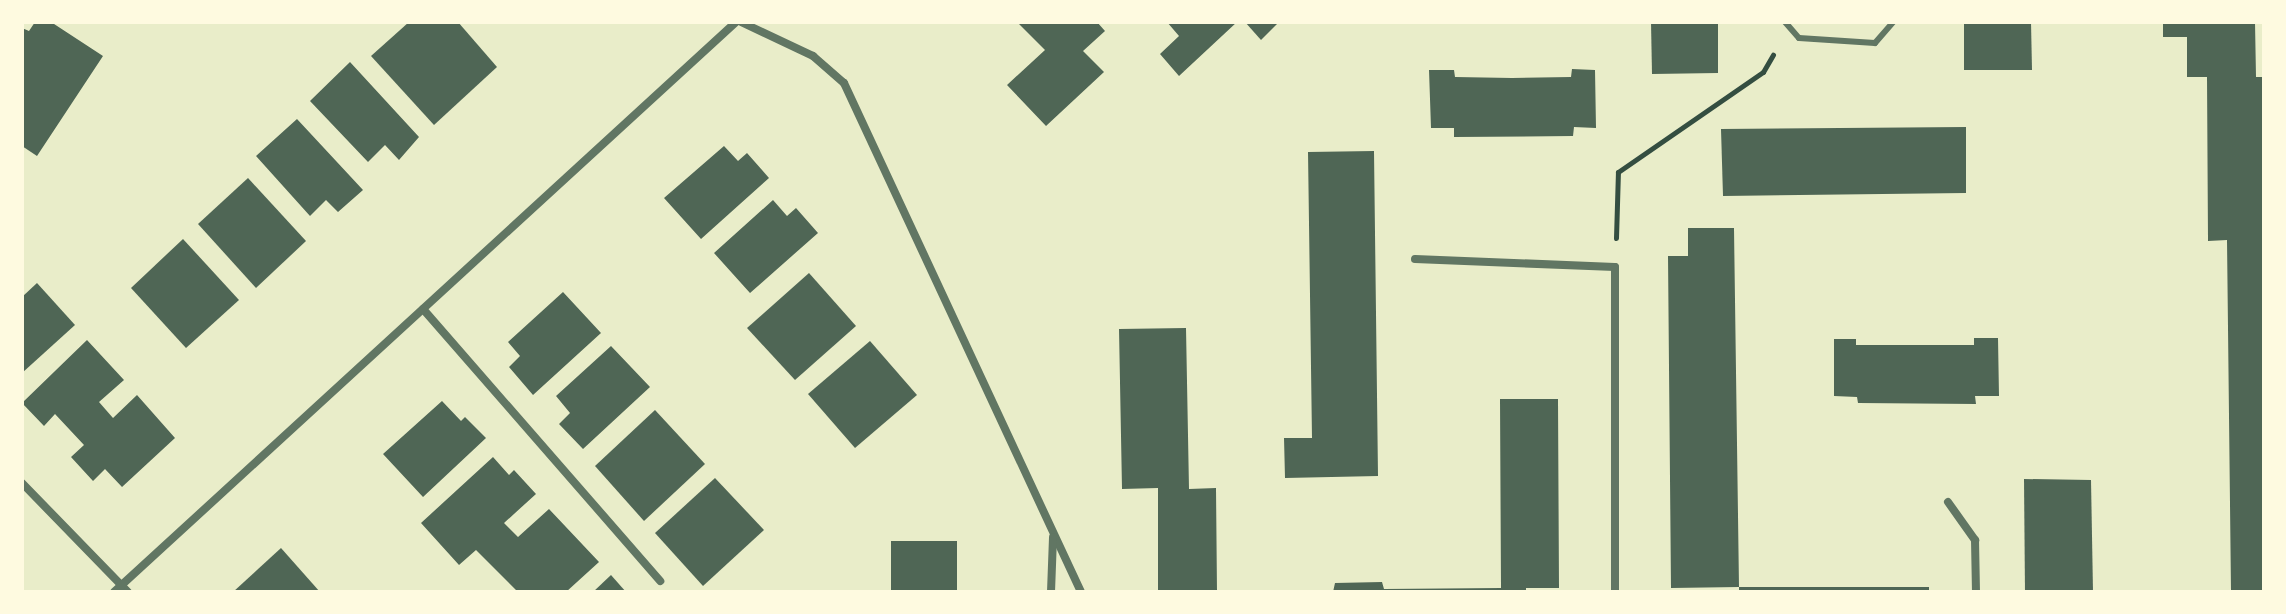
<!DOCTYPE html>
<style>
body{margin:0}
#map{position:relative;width:2286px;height:614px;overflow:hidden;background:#e9edc9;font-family:"Crimson Pro",serif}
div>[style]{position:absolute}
.building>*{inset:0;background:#4f6655}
.path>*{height:5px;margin:-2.5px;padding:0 2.5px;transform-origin:2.5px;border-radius:2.5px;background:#344e41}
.service>*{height:6px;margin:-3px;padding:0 3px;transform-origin:3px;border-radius:3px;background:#617663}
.minor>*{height:8px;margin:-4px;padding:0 4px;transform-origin:4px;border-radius:4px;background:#617663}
span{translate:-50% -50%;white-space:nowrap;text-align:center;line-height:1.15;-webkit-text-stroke:6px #fefae0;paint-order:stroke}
.frame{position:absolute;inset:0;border:24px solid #fefae0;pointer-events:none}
</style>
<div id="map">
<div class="building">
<i style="clip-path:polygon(35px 22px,51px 22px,103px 56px,37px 156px,22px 146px,22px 28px,29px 31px)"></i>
<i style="clip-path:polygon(409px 22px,458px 22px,497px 67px,434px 125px,371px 56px)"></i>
<i style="clip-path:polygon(1017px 22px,1097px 22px,1105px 31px,1083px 51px,1104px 72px,1046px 126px,1007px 85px,1045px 50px)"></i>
<i style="clip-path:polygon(1167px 22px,1237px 22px,1179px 76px,1160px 54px,1179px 36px)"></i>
<i style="clip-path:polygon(1245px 22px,1279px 22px,1261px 40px)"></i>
<i style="clip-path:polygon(1651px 22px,1718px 22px,1718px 73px,1652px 74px)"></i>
<i style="clip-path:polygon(1964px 22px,2031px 22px,2032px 70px,1964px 70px)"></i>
<i style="clip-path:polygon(2163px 22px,2255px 22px,2256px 77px,2264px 77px,2264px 592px,2231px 592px,2227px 240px,2208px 241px,2207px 77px,2187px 77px,2187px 37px,2163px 37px)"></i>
<i style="clip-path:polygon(350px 62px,419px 137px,399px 160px,385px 145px,368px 162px,310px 101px)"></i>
<i style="clip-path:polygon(1572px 69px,1595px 70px,1596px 128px,1574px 127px,1573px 136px,1454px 137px,1454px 128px,1431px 128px,1429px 70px,1454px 70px,1455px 77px,1512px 78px,1571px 77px)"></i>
<i style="clip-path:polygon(297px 119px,363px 190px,338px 212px,326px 200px,310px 216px,256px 156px)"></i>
<i style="clip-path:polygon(1966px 127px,1966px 193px,1723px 196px,1721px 129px)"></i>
<i style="clip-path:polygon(724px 146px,738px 161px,747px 153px,769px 178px,701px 239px,664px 198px)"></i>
<i style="clip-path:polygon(1374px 151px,1378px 476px,1285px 478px,1284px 438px,1312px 438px,1308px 152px)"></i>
<i style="clip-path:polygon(248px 178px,306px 241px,256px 288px,198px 224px)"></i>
<i style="clip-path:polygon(773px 200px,787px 216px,796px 208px,818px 233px,750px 293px,714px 253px)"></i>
<i style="clip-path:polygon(1688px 228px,1734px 228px,1739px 587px,1929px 587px,1929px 592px,1739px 592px,1739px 587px,1671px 588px,1668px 256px,1688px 256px)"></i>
<i style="clip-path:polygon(183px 239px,239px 300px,186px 348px,131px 288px)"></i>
<i style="clip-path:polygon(809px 273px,856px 326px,795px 380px,747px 328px)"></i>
<i style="clip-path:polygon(37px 283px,75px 325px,22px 373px,22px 297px)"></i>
<i style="clip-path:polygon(563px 292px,601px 333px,533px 395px,509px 367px,520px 356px,508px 342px)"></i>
<i style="clip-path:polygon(1186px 328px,1189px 489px,1216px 488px,1217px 591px,1158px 591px,1158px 488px,1122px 489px,1119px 329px)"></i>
<i style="clip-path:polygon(1974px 338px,1998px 338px,1999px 396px,1975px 396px,1976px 404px,1858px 403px,1857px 397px,1834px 396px,1834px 339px,1856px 339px,1856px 345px,1974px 345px)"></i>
<i style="clip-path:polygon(87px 340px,124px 380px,99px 402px,113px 418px,137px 395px,175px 438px,122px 487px,105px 469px,93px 481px,71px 457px,84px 445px,55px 414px,44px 426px,22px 403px)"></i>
<i style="clip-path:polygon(870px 341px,917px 395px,855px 448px,808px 394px)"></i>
<i style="clip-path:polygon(611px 346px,650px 387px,583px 449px,559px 424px,570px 413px,556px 396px)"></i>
<i style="clip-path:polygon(1500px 399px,1558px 399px,1559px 588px,1526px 588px,1526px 592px,1333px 592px,1335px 583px,1382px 582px,1384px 589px,1501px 588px)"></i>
<i style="clip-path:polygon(442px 401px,461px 421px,465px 417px,486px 438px,423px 497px,383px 454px)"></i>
<i style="clip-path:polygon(655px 410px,705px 464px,644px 521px,595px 466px)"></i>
<i style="clip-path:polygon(493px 457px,509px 475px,514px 470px,536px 494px,504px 523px,518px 537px,549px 509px,599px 562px,566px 592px,518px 592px,476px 550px,459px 565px,421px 523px)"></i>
<i style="clip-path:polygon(715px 478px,764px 530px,703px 586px,655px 533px)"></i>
<i style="clip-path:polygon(2024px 479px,2091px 480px,2093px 592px,2025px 592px)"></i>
<i style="clip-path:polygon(891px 541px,957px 541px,957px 592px,891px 592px)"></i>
<i style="clip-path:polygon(281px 548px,320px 592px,233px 592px)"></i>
<i style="clip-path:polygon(611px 575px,626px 592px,593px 592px)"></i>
</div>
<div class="path">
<i style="left:1616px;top:238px;width:66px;rotate:-88.3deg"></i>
<i style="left:1618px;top:172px;width:176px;rotate:-34.6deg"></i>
<i style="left:1763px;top:72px;width:20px;rotate:-60deg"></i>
</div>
<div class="service">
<i style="left:1785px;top:22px;width:21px;rotate:49deg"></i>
<i style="left:1799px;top:38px;width:76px;rotate:3.8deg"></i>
<i style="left:1875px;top:43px;width:28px;rotate:-49deg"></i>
</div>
<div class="minor">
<i style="left:741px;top:22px;width:80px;rotate:25.3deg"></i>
<i style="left:813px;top:56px;width:41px;rotate:41.1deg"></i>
<i style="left:844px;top:83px;width:561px;rotate:65.03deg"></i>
<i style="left:1415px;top:259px;width:200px;rotate:2.3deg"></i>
<i style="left:1615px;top:267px;width:325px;rotate:90deg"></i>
<i style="left:423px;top:309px;width:361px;rotate:48.9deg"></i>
<i style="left:22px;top:483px;width:152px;rotate:45.8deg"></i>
<i style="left:1948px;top:502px;width:47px;rotate:54.6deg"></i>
<i style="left:1975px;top:540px;width:52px;rotate:88.9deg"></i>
<i style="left:114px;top:592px;width:844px;rotate:-42.5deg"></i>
<i style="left:1051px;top:592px;width:55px;rotate:-87.9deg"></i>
</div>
<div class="frame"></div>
</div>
